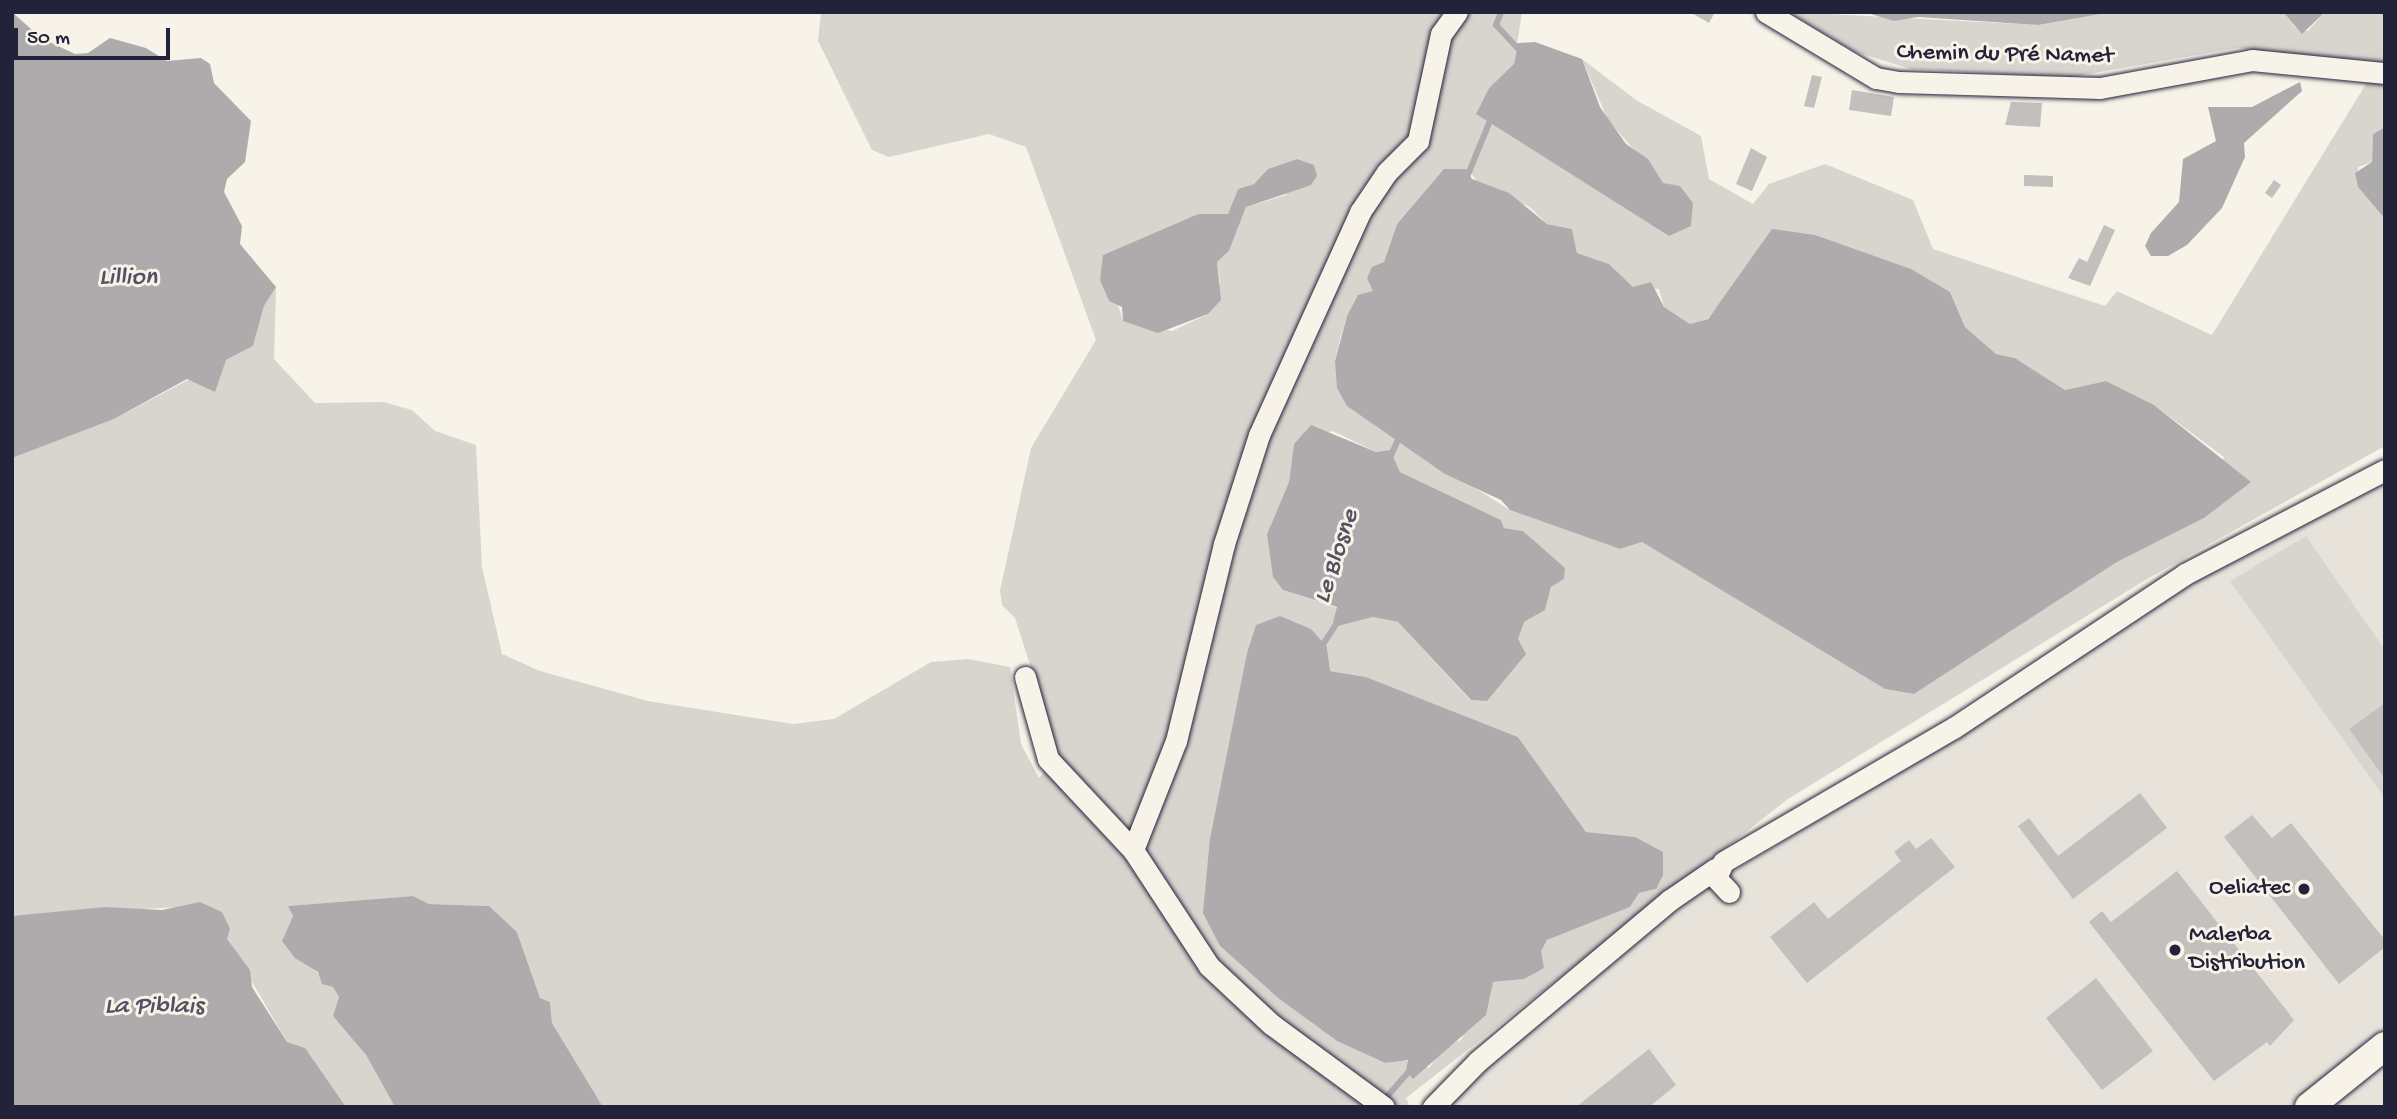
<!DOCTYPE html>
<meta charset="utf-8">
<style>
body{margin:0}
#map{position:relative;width:2397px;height:1119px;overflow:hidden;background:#f7f3e8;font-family:"Gochi Hand",sans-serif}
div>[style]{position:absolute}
.built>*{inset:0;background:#e7e3db}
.green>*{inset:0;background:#d8d5cf}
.water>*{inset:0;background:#aeabad}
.stream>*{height:6px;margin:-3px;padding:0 3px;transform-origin:3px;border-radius:3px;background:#aeabad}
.building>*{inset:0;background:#c2bfbd}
.roads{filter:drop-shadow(0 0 2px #22223b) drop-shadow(0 0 2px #22223b)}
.minor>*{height:21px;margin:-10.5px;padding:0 10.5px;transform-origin:10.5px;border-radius:10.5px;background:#f7f3e8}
.major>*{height:28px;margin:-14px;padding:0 14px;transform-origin:14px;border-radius:14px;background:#f7f3e8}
.dots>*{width:19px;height:19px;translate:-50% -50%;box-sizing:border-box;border:4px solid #f7f3e8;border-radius:50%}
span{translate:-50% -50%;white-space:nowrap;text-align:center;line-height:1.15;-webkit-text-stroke:6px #f7f3e8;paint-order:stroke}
.street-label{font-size:24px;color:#22223b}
.poi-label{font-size:24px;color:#22223b}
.right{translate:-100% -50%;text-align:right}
.left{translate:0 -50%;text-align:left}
.water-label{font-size:26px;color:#535263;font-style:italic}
.frame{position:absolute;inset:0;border:14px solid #22223b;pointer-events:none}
.scale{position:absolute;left:14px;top:28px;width:156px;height:32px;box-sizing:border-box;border:4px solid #22223b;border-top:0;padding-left:9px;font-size:21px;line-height:24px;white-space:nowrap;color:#22223b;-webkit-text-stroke:5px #f7f3e8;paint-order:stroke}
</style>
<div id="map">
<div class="built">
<i style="clip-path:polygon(2385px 481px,2385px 1107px,1435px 1107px,1675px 907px,1910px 765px,2186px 581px)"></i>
</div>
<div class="green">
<i style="clip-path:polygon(evenodd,821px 12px,1522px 12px,1514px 65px,1489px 88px,1476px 114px,1663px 183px,1608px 120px,1582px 59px,1636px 100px,1701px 136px,1709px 179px,1753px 204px,1769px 184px,1825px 164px,1913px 200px,1933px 249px,2105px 306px,2117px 291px,2212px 335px,2377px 66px,2237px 48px,2071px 77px,1911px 69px,1853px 51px,1789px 12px,2038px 25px,2112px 12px,2283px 12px,2296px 28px,2308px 31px,2325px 12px,2385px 12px,2385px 127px,2373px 134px,2372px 162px,2358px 167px,2358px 187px,2385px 219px,2385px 446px,2147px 579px,1788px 799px,1406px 1098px,1410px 1107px,603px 1107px,552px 1023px,550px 1002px,540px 998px,517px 932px,489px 906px,429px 904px,413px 896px,289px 906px,293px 916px,282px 941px,333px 987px,339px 997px,334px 1016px,366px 1055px,395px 1107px,346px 1107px,318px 1067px,287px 1042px,227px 939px,180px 907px,12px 916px,12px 458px,114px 419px,253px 346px,264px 306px,276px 287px,274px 359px,315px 403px,383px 402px,412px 410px,435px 431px,476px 445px,482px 567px,502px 654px,540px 671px,648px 701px,793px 724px,834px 719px,931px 662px,968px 659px,1010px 667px,1021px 744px,1039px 778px,1059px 755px,1015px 618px,1002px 605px,1000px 591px,1031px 448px,1096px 340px,1026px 147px,989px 134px,889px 157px,872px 150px,818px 41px,821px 12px,1297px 159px,1286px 195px,1246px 207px,1229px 251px,1217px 262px,1220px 282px,1208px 314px,1172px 331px,1123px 321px,1103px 255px,1198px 214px,1228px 214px,1238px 189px,1254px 184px,1268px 169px,1297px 159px,821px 12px,1444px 170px,1471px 173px,1478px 183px,1530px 207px,1547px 224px,1572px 229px,1577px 253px,1609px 264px,1633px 287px,1659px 289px,1664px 307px,1690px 324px,1707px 319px,1740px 278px,1950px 292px,1965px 327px,1996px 354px,2015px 358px,2065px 390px,2106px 381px,2154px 405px,2224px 457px,2204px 518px,2117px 562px,1914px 694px,1885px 689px,1642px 542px,1620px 549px,1510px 510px,1381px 429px,1335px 361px,1341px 335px,1347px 316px,1374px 291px,1367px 278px,1372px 268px,1384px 262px,1397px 224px,1444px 170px,821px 12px,1333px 431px,1376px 452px,1390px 450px,1400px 472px,1501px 520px,1504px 528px,1523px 531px,1564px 579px,1551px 587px,1545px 610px,1524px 622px,1487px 701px,1470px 700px,1398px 622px,1373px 617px,1338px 626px,1334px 621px,1337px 608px,1283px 590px,1267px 534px,1289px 482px,1294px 444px,1333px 431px,821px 12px,1327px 647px,1330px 671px,1366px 677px,1518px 737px,1586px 832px,1635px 837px,1656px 889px,1639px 893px,1630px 907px,1547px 940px,1524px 979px,1493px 982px,1461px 1040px,1446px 1045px,1429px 1068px,1401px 1059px,1385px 1063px,1337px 1041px,1278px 998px,1220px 946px,1210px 838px,1247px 654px,1327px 647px)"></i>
<i style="clip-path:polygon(2306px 536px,2385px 650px,2385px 703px,2349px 729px,2385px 779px,2385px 798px,2230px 581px)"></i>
</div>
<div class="water">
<i style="clip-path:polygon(12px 12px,41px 38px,75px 54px,88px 53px,110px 38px,146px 48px,167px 61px,201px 58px,210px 64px,214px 83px,251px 121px,245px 162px,227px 179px,224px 192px,242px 226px,240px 244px,276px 287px,264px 306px,253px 346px,226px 360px,215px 392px,187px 379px,114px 419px,12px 458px)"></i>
<i style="clip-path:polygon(1864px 12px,2112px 12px,2038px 25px,1918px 17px,1894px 21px)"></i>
<i style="clip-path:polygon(2283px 12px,2325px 12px,2302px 34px)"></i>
<i style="clip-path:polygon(1535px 42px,1582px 59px,1600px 107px,1626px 144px,1648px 159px,1663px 183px,1680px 186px,1693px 203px,1691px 226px,1669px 236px,1476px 114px,1489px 88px,1514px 64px,1518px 43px)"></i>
<i style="clip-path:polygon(2300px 82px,2302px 91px,2244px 143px,2245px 157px,2222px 208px,2187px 245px,2168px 256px,2151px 256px,2145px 246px,2151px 233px,2179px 202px,2183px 159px,2216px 141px,2208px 107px,2252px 107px)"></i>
<i style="clip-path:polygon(2385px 127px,2385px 219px,2358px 187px,2355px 173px,2372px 162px,2373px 134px)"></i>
<i style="clip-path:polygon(1297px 159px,1314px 165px,1317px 176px,1311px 185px,1246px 207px,1229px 251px,1217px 262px,1221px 300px,1208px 314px,1158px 333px,1123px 321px,1122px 307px,1109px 301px,1100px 280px,1103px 255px,1198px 214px,1228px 214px,1238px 189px,1254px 184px,1268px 169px)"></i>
<i style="clip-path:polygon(1444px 169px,1466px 169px,1472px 179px,1509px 193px,1547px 224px,1572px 229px,1577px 253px,1609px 264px,1633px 287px,1651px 282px,1664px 307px,1690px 324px,1708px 319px,1772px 229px,1815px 235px,1911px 269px,1950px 292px,1965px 327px,1996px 354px,2015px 358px,2065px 390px,2106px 381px,2154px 405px,2251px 482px,2204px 518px,2117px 562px,1914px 694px,1885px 689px,1642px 542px,1620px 549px,1510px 510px,1501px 500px,1445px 474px,1347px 406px,1337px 388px,1335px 361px,1347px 316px,1358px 295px,1373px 291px,1367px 278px,1372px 267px,1384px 262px,1397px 224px)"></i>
<i style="clip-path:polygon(1311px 425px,1376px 452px,1390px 450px,1400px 472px,1501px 520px,1504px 528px,1523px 531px,1565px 568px,1564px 579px,1551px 587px,1545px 610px,1524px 622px,1518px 639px,1526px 654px,1487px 701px,1471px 700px,1398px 622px,1373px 617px,1338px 626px,1333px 622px,1337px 607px,1283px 590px,1273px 577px,1267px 534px,1289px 482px,1294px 444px)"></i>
<i style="clip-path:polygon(1280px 616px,1311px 629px,1327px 647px,1330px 671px,1366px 677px,1518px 737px,1586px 832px,1635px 837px,1663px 852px,1663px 875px,1656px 889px,1639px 893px,1630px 907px,1547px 940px,1541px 951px,1544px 968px,1524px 979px,1493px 982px,1486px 1015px,1413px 1079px,1406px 1071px,1408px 1060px,1385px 1063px,1337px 1041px,1278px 998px,1220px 946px,1203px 913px,1210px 838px,1247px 653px,1256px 625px)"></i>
<i style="clip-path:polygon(413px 896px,429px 904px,489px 906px,517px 932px,540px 998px,550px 1002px,552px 1023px,603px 1107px,395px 1107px,366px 1055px,333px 1016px,339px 997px,333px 987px,322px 984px,318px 972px,295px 958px,282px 941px,293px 916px,288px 906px)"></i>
<i style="clip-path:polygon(200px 902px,222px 912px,230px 929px,227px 939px,250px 970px,252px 987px,287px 1042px,305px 1048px,346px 1107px,12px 1107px,12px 916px,105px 907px,162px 910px)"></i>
</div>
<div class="stream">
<i style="left:1501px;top:12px;width:14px;rotate:111deg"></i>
<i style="left:1496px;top:25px;width:37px;rotate:47deg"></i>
<i style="left:1467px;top:177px;width:66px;rotate:-67.7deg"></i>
<i style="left:1389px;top:460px;width:27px;rotate:-66deg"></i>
<i style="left:1320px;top:649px;width:38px;rotate:-57deg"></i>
<i style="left:1383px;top:1101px;width:44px;rotate:-48.7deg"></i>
</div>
<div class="building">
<i style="clip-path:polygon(1690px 12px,1715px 12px,1709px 23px)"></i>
<i style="clip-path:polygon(1812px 75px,1822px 77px,1814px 108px,1804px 106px)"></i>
<i style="clip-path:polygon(1852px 90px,1894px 97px,1891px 116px,1849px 110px)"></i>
<i style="clip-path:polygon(2011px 102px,2042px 103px,2040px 127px,2005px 125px)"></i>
<i style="clip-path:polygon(1751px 148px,1767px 157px,1752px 191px,1736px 184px)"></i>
<i style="clip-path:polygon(2024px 175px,2053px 176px,2053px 187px,2024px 186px)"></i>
<i style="clip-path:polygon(2274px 180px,2281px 185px,2272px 198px,2265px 193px)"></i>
<i style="clip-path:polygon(2104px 225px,2115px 230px,2090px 286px,2068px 278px,2079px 258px,2087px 262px)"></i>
<i style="clip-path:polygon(2385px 703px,2385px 779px,2349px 729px)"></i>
<i style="clip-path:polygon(2140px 793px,2167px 828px,2073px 899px,2018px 826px,2029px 818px,2058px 856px)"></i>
<i style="clip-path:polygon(2252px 815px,2272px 838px,2291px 823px,2385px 940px,2385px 947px,2339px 984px,2224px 837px)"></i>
<i style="clip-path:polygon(1931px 838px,1955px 867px,1807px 983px,1770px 937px,1814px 902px,1828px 919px,1901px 861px,1894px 852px,1909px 840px,1916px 849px)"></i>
<i style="clip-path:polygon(2177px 871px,2294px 1020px,2270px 1046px,2267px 1042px,2214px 1081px,2089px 922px,2102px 911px,2111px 922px)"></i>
<i style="clip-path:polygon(2096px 978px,2153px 1051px,2102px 1090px,2046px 1018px)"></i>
<i style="clip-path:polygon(1649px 1049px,1676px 1085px,1649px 1107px,1576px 1107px)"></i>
</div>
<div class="roads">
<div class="minor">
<i style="left:1766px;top:12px;width:128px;rotate:31deg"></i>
<i style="left:1876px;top:78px;width:23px;rotate:10deg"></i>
<i style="left:1899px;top:82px;width:201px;rotate:1.7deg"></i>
<i style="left:2100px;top:88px;width:155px;rotate:-10.4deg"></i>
<i style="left:2252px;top:60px;width:134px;rotate:5.6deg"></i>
<i style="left:1025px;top:677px;width:85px;rotate:74.3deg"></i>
<i style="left:1048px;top:759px;width:125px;rotate:47deg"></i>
<i style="left:1133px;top:850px;width:139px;rotate:56.8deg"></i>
<i style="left:1209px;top:966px;width:85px;rotate:43.1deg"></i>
<i style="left:1271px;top:1024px;width:140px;rotate:36.3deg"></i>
<i style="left:1133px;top:850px;width:117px;rotate:-68.5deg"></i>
<i style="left:1176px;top:741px;width:203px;rotate:-76.3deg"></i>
<i style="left:1224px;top:544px;width:114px;rotate:-72.2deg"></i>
<i style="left:1259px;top:435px;width:245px;rotate:-65.6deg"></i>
<i style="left:1360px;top:212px;width:48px;rotate:-56deg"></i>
<i style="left:1387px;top:172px;width:44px;rotate:-45deg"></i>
<i style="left:1418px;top:141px;width:109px;rotate:-77.9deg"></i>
<i style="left:1441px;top:34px;width:27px;rotate:-54deg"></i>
<i style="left:1729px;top:892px;width:19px;rotate:-133deg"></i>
<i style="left:1716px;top:878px;width:17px;rotate:-66deg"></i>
<i style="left:1723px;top:862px;width:268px;rotate:-30.2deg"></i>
<i style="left:1955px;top:727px;width:276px;rotate:-33.6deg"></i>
<i style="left:2185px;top:574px;width:225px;rotate:-27.5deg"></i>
<i style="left:1433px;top:1107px;width:64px;rotate:-45.6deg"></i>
<i style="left:1478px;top:1061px;width:251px;rotate:-40deg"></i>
<i style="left:1670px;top:900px;width:55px;rotate:-34.6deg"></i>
</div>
<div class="major">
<i style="left:2309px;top:1107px;width:97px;rotate:-38.8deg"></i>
</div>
</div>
<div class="dots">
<i style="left:2304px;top:889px;background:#22223b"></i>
<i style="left:2175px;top:950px;background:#22223b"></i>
</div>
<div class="street-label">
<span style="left:2005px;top:55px;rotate:1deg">Chemin du Pré Namet</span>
</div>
<div class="poi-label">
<span class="right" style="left:2290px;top:889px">Oeliatec</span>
<span class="left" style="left:2189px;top:950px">Malerba<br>Distribution</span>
</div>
<div class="water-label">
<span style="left:128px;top:279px">Lillion</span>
<span style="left:1338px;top:557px;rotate:-72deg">Le Blosne</span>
<span style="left:154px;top:1008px">La Piblais</span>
</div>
<div class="frame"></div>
<div class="scale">50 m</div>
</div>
